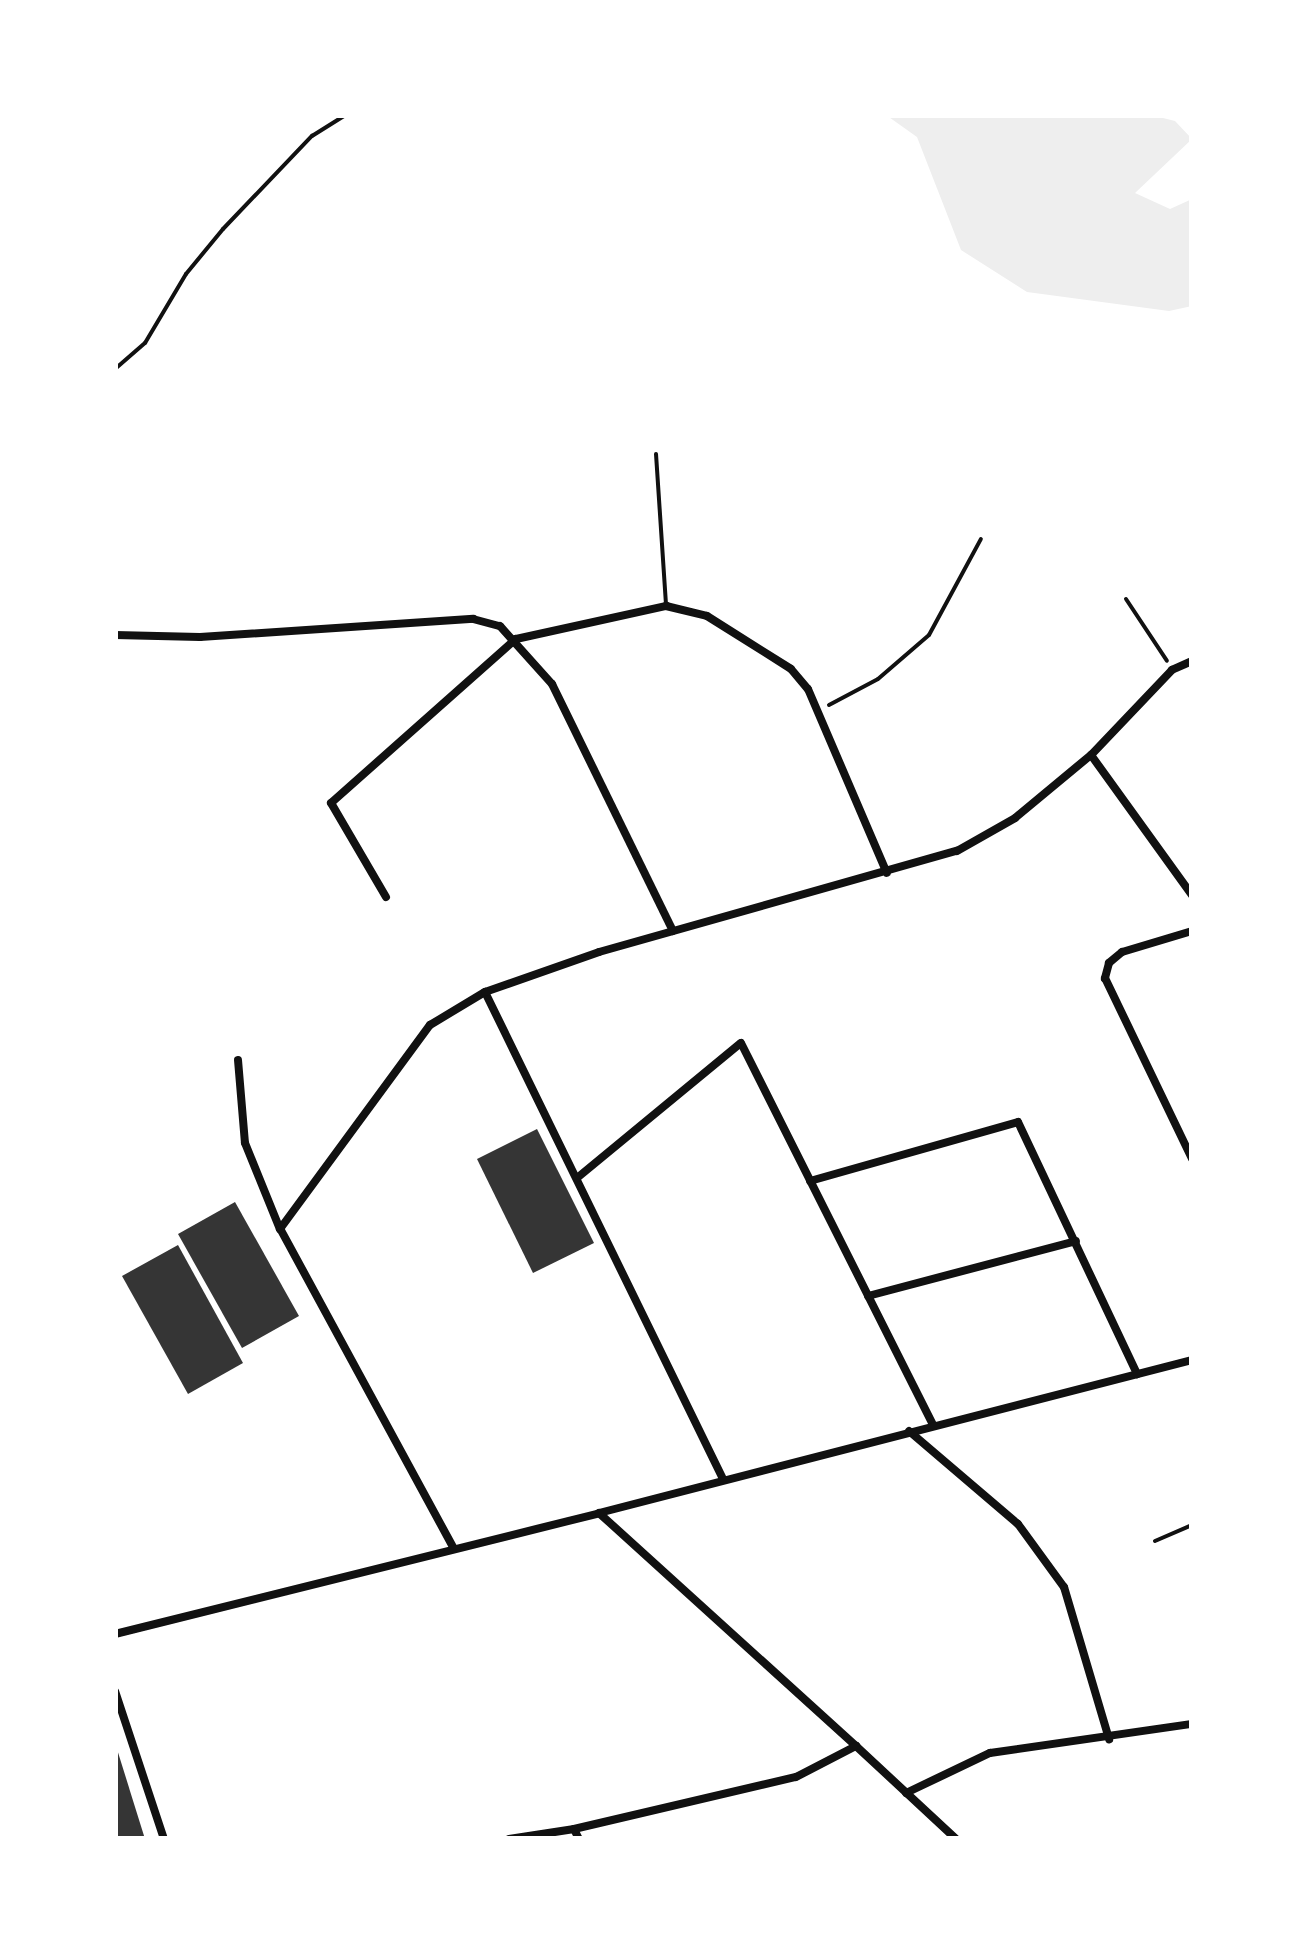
<!DOCTYPE html>
<style>
body{margin:0}
#map{position:relative;width:1307px;height:1954px;overflow:hidden;background:#fff;font-family:"Roboto Condensed",sans-serif}
div>[style]{position:absolute}
.green>*{inset:0;background:#eee}
.building>*{inset:0;background:#353535}
.path>*{height:4px;margin:-2px;padding:0 2px;transform-origin:2px;border-radius:2px;background:#111}
.service>*{height:4px;margin:-2px;padding:0 2px;transform-origin:2px;border-radius:2px;background:#111}
.minor>*{height:8px;margin:-4px;padding:0 4px;transform-origin:4px;border-radius:4px;background:#111}
span{translate:-50% -50%;white-space:nowrap;text-align:center;line-height:1.15;-webkit-text-stroke:10px #fff;paint-order:stroke}
.frame{position:absolute;inset:0;border:118px solid #fff;pointer-events:none}
</style>
<div id="map">
<div class="green">
<i style="clip-path:polygon(886px 115px,1151px 115px,1175px 121px,1192px 139px,1135px 193px,1170px 209px,1192px 199px,1192px 306px,1169px 311px,1027px 292px,961px 250px,917px 137px)"></i>
</div>
<div class="building">
<i style="clip-path:polygon(537px 1129px,594px 1243px,533px 1273px,477px 1159px)"></i>
<i style="clip-path:polygon(235px 1202px,299px 1316px,242px 1348px,178px 1234px)"></i>
<i style="clip-path:polygon(178px 1245px,243px 1363px,188px 1394px,122px 1276px)"></i>
<i style="clip-path:polygon(116px 1746px,145px 1839px,115px 1839px)"></i>
</div>
<div class="path">
<i style="left:1126px;top:599px;width:74px;rotate:56.5deg"></i>
<i style="left:829px;top:705px;width:55px;rotate:-28deg"></i>
<i style="left:878px;top:679px;width:67px;rotate:-40.8deg"></i>
<i style="left:929px;top:635px;width:109px;rotate:-61.6deg"></i>
</div>
<div class="service">
<i style="left:115px;top:369px;width:40px;rotate:-41deg"></i>
<i style="left:145px;top:343px;width:80px;rotate:-59.3deg"></i>
<i style="left:186px;top:274px;width:58px;rotate:-50.6deg"></i>
<i style="left:223px;top:229px;width:129px;rotate:-46.3deg"></i>
<i style="left:312px;top:136px;width:40px;rotate:-32deg"></i>
<i style="left:656px;top:454px;width:150px;rotate:86.2deg"></i>
<i style="left:1155px;top:1541px;width:40px;rotate:-23.4deg"></i>
</div>
<div class="minor">
<i style="left:115px;top:635px;width:85px;rotate:1.3deg"></i>
<i style="left:200px;top:637px;width:274px;rotate:-3.8deg"></i>
<i style="left:473px;top:619px;width:28px;rotate:15deg"></i>
<i style="left:500px;top:626px;width:78px;rotate:48.1deg"></i>
<i style="left:552px;top:684px;width:275px;rotate:63.9deg"></i>
<i style="left:1192px;top:661px;width:22px;rotate:156deg"></i>
<i style="left:1172px;top:670px;width:117px;rotate:133.6deg"></i>
<i style="left:1091px;top:755px;width:173px;rotate:54.2deg"></i>
<i style="left:386px;top:897px;width:109px;rotate:-120.3deg"></i>
<i style="left:331px;top:803px;width:247px;rotate:-41.6deg"></i>
<i style="left:516px;top:639px;width:154px;rotate:-12.4deg"></i>
<i style="left:666px;top:606px;width:42px;rotate:13.7deg"></i>
<i style="left:707px;top:616px;width:99px;rotate:32.2deg"></i>
<i style="left:791px;top:669px;width:26px;rotate:50deg"></i>
<i style="left:808px;top:689px;width:200px;rotate:66.8deg"></i>
<i style="left:1192px;top:931px;width:73px;rotate:163.3deg"></i>
<i style="left:1122px;top:952px;width:17px;rotate:140deg"></i>
<i style="left:1109px;top:963px;width:16px;rotate:105deg"></i>
<i style="left:1105px;top:978px;width:201px;rotate:64.3deg"></i>
<i style="left:485px;top:992px;width:542px;rotate:63.95deg"></i>
<i style="left:238px;top:1060px;width:83px;rotate:85.2deg"></i>
<i style="left:245px;top:1143px;width:93px;rotate:67.9deg"></i>
<i style="left:577px;top:1178px;width:212px;rotate:-39.5deg"></i>
<i style="left:741px;top:1043px;width:428px;rotate:63.3deg"></i>
<i style="left:810px;top:1181px;width:216px;rotate:-15.8deg"></i>
<i style="left:1018px;top:1122px;width:279px;rotate:64.7deg"></i>
<i style="left:868px;top:1296px;width:215px;rotate:-14.8deg"></i>
<i style="left:909px;top:1431px;width:143px;rotate:40.5deg"></i>
<i style="left:1018px;top:1524px;width:78px;rotate:53.9deg"></i>
<i style="left:1064px;top:1587px;width:159px;rotate:73.5deg"></i>
<i style="left:453px;top:1547px;width:362px;rotate:-118.5deg"></i>
<i style="left:280px;top:1229px;width:253px;rotate:-53.7deg"></i>
<i style="left:430px;top:1025px;width:64px;rotate:-31deg"></i>
<i style="left:485px;top:992px;width:121px;rotate:-19.3deg"></i>
<i style="left:599px;top:952px;width:372px;rotate:-15.8deg"></i>
<i style="left:957px;top:851px;width:67px;rotate:-29.6deg"></i>
<i style="left:1015px;top:818px;width:99px;rotate:-39.7deg"></i>
<i style="left:115px;top:1634px;width:499px;rotate:-14deg"></i>
<i style="left:115px;top:1691px;width:156px;rotate:71.7deg"></i>
<i style="left:856px;top:1746px;width:347px;rotate:-137.8deg"></i>
<i style="left:599px;top:1513px;width:612px;rotate:-14.47deg"></i>
<i style="left:906px;top:1793px;width:93px;rotate:-25.5deg"></i>
<i style="left:990px;top:1753px;width:204px;rotate:-8.2deg"></i>
<i style="left:509px;top:1839px;width:66px;rotate:-8.7deg"></i>
<i style="left:579px;top:1839px;width:11px;rotate:-117deg"></i>
<i style="left:574px;top:1829px;width:228px;rotate:-13.2deg"></i>
<i style="left:796px;top:1777px;width:68px;rotate:-27.3deg"></i>
<i style="left:856px;top:1746px;width:137px;rotate:42.9deg"></i>
</div>
<div class="frame"></div>
</div>
